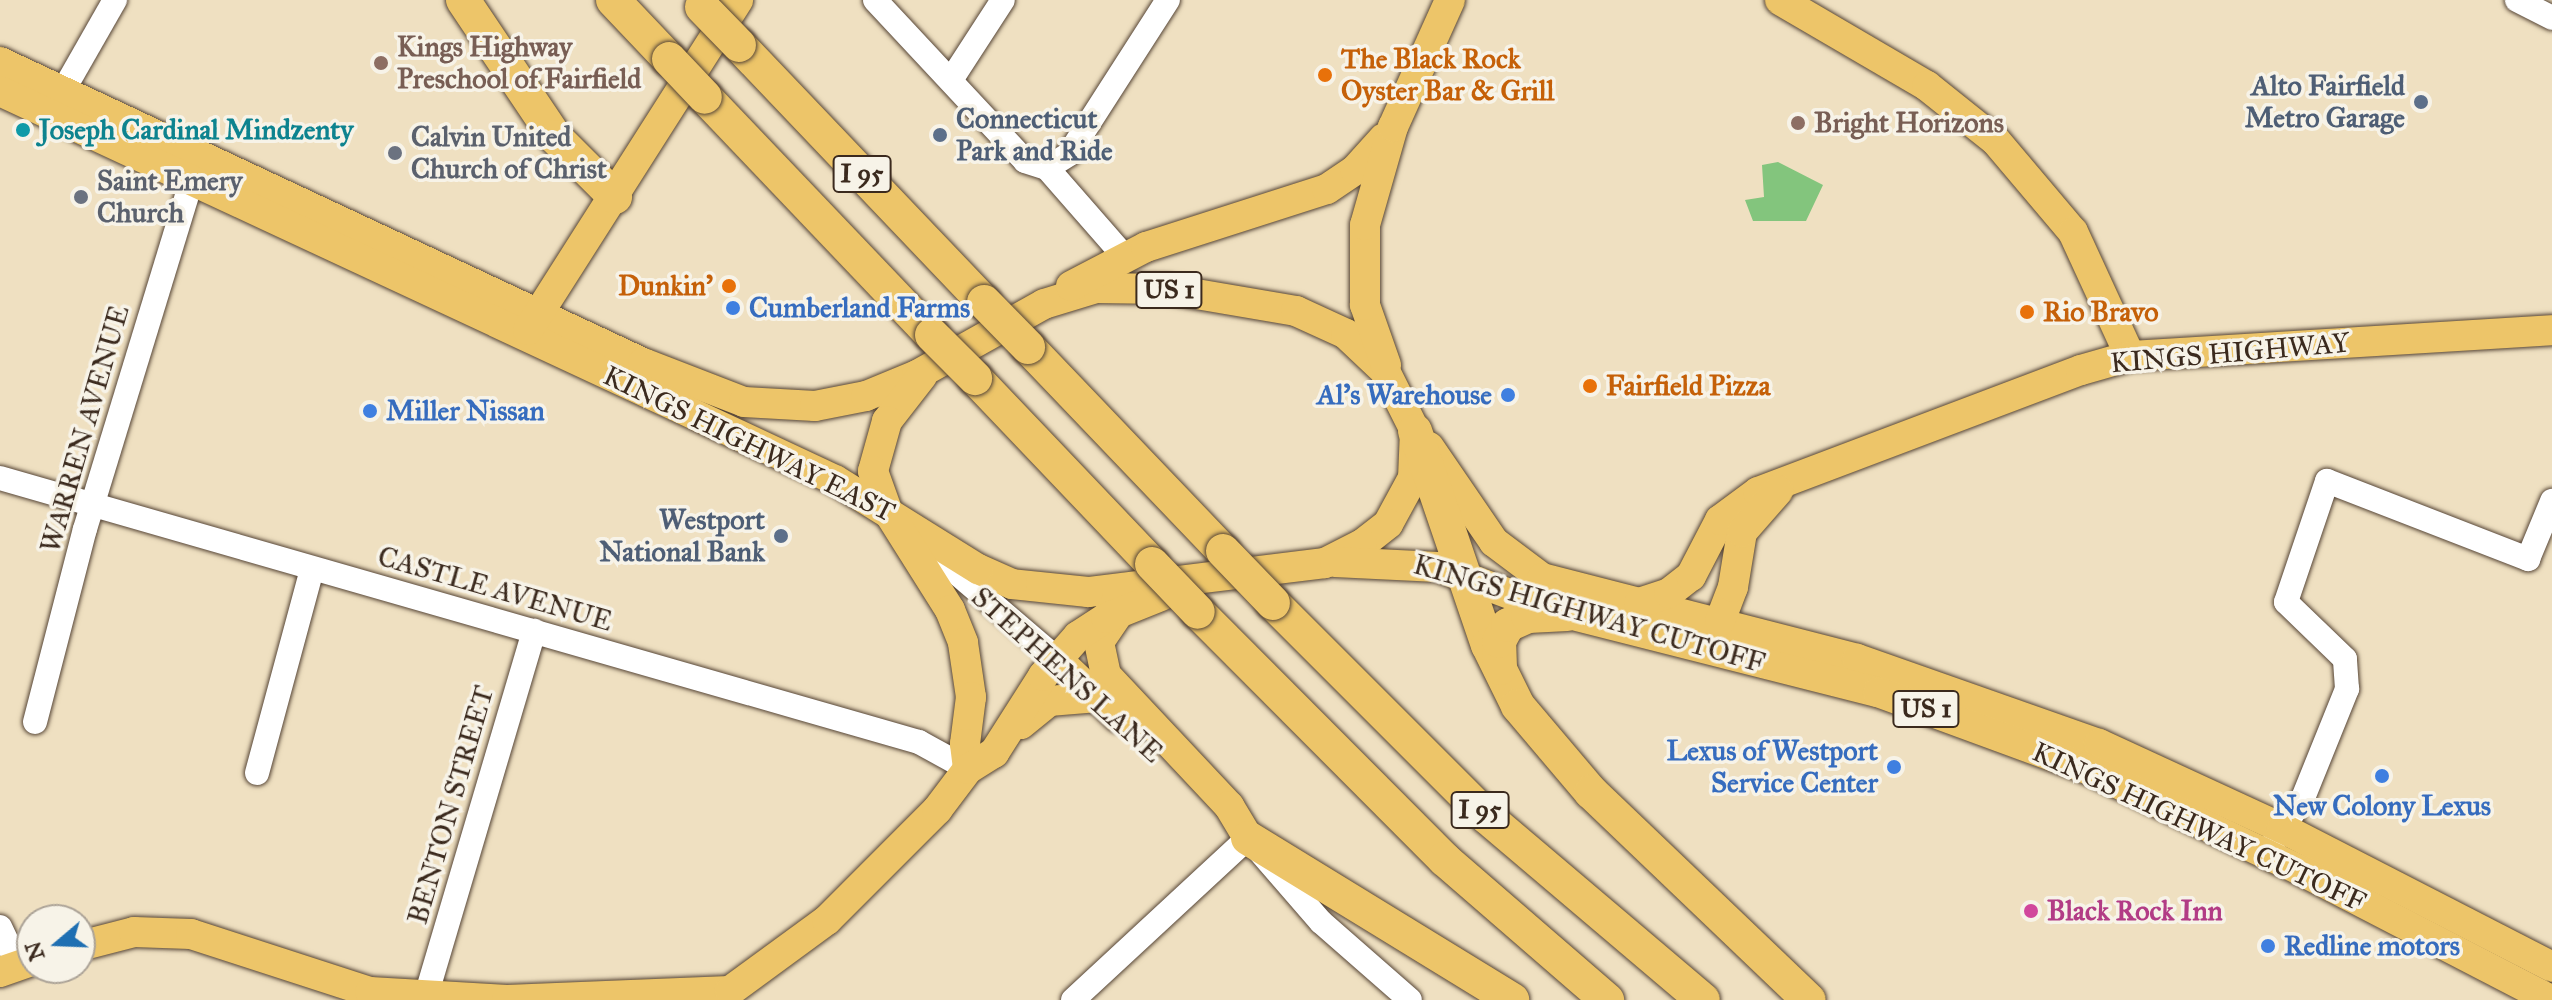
<!DOCTYPE html>
<style>
body{margin:0}
#map{position:relative;width:2552px;height:1000px;overflow:hidden;background:#efe0c1;font-family:"IM FELL Great Primer",serif}
div>[style]{position:absolute}
.green>*{inset:0;background:#83c57d}
.roads{filter:drop-shadow(0 0 2px #564536) drop-shadow(0 0 2px #564536)}
.minor>*{height:24px;margin:-12px;padding:0 12px;transform-origin:12px;border-radius:12px;background:#fff}
.major>*{height:30px;margin:-15px;padding:0 15px;transform-origin:15px;border-radius:15px;background:#edc569}
.highway>*{height:34px;margin:-17px;padding:0 17px;transform-origin:17px;border-radius:17px;background:#edc569}
.bridges{filter:drop-shadow(0 0 2px #564536) drop-shadow(0 0 2px #564536)}
.highway-bridge>*{height:34px;margin:-17px;padding:0 17px;transform-origin:17px;border-radius:17px;background:#edc569}
.dots>*{width:22px;height:22px;translate:-50% -50%;box-sizing:border-box;border:4px solid #f7f3e8;border-radius:50%}
span{translate:-50% -50%;white-space:nowrap;text-align:center;line-height:1.15;-webkit-text-stroke:7px #f7f3e8;paint-order:stroke}
.shield-label span{padding:2px 6px;background:#f7f3e8;border:2px solid;border-radius:6px;-webkit-text-stroke-width:0}
.shield-label{font-size:26px;color:#3b2a1e;font-weight:700}
.education-label{font-size:28px;color:#785e54;font-weight:700}
.left{translate:0 -50%;text-align:left}
.food-label{font-size:28px;color:#c56008;font-weight:700}
.right{translate:-100% -50%;text-align:right}
.service-label{font-size:28px;color:#4e5e75;font-weight:700}
.culture-label{font-size:28px;color:#0d838f;font-weight:700}
.worship-label{font-size:28px;color:#5b616d;font-weight:700}
.shop-label{font-size:28px;color:#366cbe;font-weight:700}
.street-label{font-size:28px;color:#3b2a1e}
.hotel-label{font-size:28px;color:#b23c85;font-weight:700}
.north{position:absolute;left:16px;top:904px;width:80px;height:80px;box-sizing:border-box;background:#f7f3e8;border:2px solid #aca397;border-radius:50%;rotate:251deg;font-size:22px;font-weight:700;line-height:32px;text-align:center;color:#3b2a1e}
.north::after{content:'';display:block;margin:auto;width:28px;height:36px;background:#1f6fb2;clip-path:polygon(50% 0,100% 100%,50% 72%,0 100%)}
</style>
<div id="map">
<div class="green">
<i style="clip-path:polygon(1778px 162px,1823px 185px,1806px 221px,1753px 221px,1745px 200px,1764px 197px,1762px 165px)"></i>
</div>
<div class="roads">
<div class="minor">
<i style="left:875px;top:0;width:220px;rotate:47deg"></i>
<i style="left:1025px;top:161px;width:23px;rotate:18deg"></i>
<i style="left:1047px;top:168px;width:118px;rotate:48.8deg"></i>
<i style="left:2517px;top:0;width:39px;rotate:27deg"></i>
<i style="left:951px;top:80px;width:95px;rotate:-57deg"></i>
<i style="left:55px;top:105px;width:121px;rotate:-60.3deg"></i>
<i style="left:1047px;top:168px;width:26px;rotate:-32deg"></i>
<i style="left:1069px;top:154px;width:183px;rotate:-57.3deg"></i>
<i style="left:0;top:478px;width:956px;rotate:16.03deg"></i>
<i style="left:919px;top:742px;width:56px;rotate:28.9deg"></i>
<i style="left:926px;top:547px;width:171px;rotate:40.5deg"></i>
<i style="left:35px;top:722px;width:199px;rotate:-75.5deg"></i>
<i style="left:85px;top:529px;width:381px;rotate:-73deg"></i>
<i style="left:257px;top:773px;width:211px;rotate:-74.9deg"></i>
<i style="left:2274px;top:842px;width:53px;rotate:-56.6deg"></i>
<i style="left:2303px;top:798px;width:118px;rotate:-68deg"></i>
<i style="left:2347px;top:689px;width:30px;rotate:-94deg"></i>
<i style="left:2345px;top:659px;width:82px;rotate:-136deg"></i>
<i style="left:2286px;top:602px;width:128px;rotate:-71.3deg"></i>
<i style="left:2327px;top:481px;width:216px;rotate:21.2deg"></i>
<i style="left:2528px;top:559px;width:63px;rotate:-67.5deg"></i>
<i style="left:0;top:927px;width:42px;rotate:64.7deg"></i>
<i style="left:426px;top:996px;width:381px;rotate:-73.5deg"></i>
<i style="left:1073px;top:1000px;width:238px;rotate:-42.8deg"></i>
<i style="left:1248px;top:838px;width:111px;rotate:49deg"></i>
<i style="left:1321px;top:922px;width:118px;rotate:41.2deg"></i>
</div>
<div class="major">
<i style="left:1780px;top:0;width:170px;rotate:30.3deg"></i>
<i style="left:1927px;top:86px;width:88px;rotate:38.6deg"></i>
<i style="left:1996px;top:141px;width:119px;rotate:49.8deg"></i>
<i style="left:2073px;top:232px;width:136px;rotate:65.3deg"></i>
<i style="left:0;top:62px;width:710px;rotate:25.09deg"></i>
<i style="left:643px;top:363px;width:108px;rotate:21.1deg"></i>
<i style="left:744px;top:402px;width:71px;rotate:3.2deg"></i>
<i style="left:815px;top:406px;width:52px;rotate:-11.1deg"></i>
<i style="left:866px;top:396px;width:55px;rotate:-22.4deg"></i>
<i style="left:917px;top:375px;width:145px;rotate:-29.2deg"></i>
<i style="left:1044px;top:304px;width:54px;rotate:-17.1deg"></i>
<i style="left:1096px;top:288px;width:71px;rotate:0.8deg"></i>
<i style="left:1167px;top:289px;width:131px;rotate:9.7deg"></i>
<i style="left:1296px;top:311px;width:55px;rotate:24.7deg"></i>
<i style="left:1346px;top:334px;width:54px;rotate:43.5deg"></i>
<i style="left:1385px;top:371px;width:67px;rotate:63.4deg"></i>
<i style="left:1415px;top:431px;width:47px;rotate:92.4deg"></i>
<i style="left:1413px;top:478px;width:52px;rotate:118.5deg"></i>
<i style="left:1388px;top:524px;width:33px;rotate:142deg"></i>
<i style="left:1362px;top:544px;width:42px;rotate:152.8deg"></i>
<i style="left:1325px;top:563px;width:239px;rotate:173deg"></i>
<i style="left:1088px;top:592px;width:76px;rotate:-174deg"></i>
<i style="left:1012px;top:584px;width:37px;rotate:-156deg"></i>
<i style="left:978px;top:569px;width:168px;rotate:-148.1deg"></i>
<i style="left:835px;top:480px;width:921px;rotate:-155.02deg"></i>
<i style="left:1071px;top:286px;width:85px;rotate:-27.5deg"></i>
<i style="left:1146px;top:247px;width:190px;rotate:-17.8deg"></i>
<i style="left:1327px;top:189px;width:34px;rotate:-34deg"></i>
<i style="left:1355px;top:170px;width:43px;rotate:-47.8deg"></i>
<i style="left:528px;top:330px;width:391px;rotate:-57.5deg"></i>
<i style="left:1386px;top:365px;width:64px;rotate:-109.3deg"></i>
<i style="left:1365px;top:305px;width:80px;rotate:-90deg"></i>
<i style="left:1365px;top:225px;width:102px;rotate:-74.1deg"></i>
<i style="left:1393px;top:127px;width:139px;rotate:-65.8deg"></i>
<i style="left:922px;top:376px;width:57px;rotate:127.9deg"></i>
<i style="left:887px;top:421px;width:52px;rotate:105.6deg"></i>
<i style="left:873px;top:471px;width:41px;rotate:70.3deg"></i>
<i style="left:887px;top:510px;width:118px;rotate:57.8deg"></i>
<i style="left:950px;top:610px;width:35px;rotate:68deg"></i>
<i style="left:963px;top:643px;width:55px;rotate:81.6deg"></i>
<i style="left:971px;top:697px;width:47px;rotate:97.3deg"></i>
<i style="left:965px;top:744px;width:25px;rotate:83deg"></i>
<i style="left:1429px;top:447px;width:115px;rotate:55.6deg"></i>
<i style="left:1494px;top:542px;width:60px;rotate:36.9deg"></i>
<i style="left:1542px;top:578px;width:325px;rotate:14.4deg"></i>
<i style="left:1857px;top:659px;width:256px;rotate:19.4deg"></i>
<i style="left:2099px;top:744px;width:201px;rotate:24.7deg"></i>
<i style="left:2282px;top:828px;width:304px;rotate:27.2deg"></i>
<i style="left:1335px;top:562px;width:103px;rotate:2.8deg"></i>
<i style="left:1438px;top:567px;width:119px;rotate:20.7deg"></i>
<i style="left:1549px;top:609px;width:339px;rotate:14.2deg"></i>
<i style="left:1878px;top:692px;width:221px;rotate:20.2deg"></i>
<i style="left:2085px;top:768px;width:238px;rotate:25.4deg"></i>
<i style="left:2300px;top:870px;width:283px;rotate:27.4deg"></i>
<i style="left:1639px;top:603px;width:32px;rotate:-18deg"></i>
<i style="left:1669px;top:593px;width:28px;rotate:-38deg"></i>
<i style="left:1691px;top:576px;width:63px;rotate:-62.6deg"></i>
<i style="left:1720px;top:520px;width:47px;rotate:-36.4deg"></i>
<i style="left:1758px;top:492px;width:345px;rotate:-20.7deg"></i>
<i style="left:2081px;top:370px;width:51px;rotate:-15.9deg"></i>
<i style="left:2130px;top:356px;width:423px;rotate:-3.5deg"></i>
<i style="left:1118px;top:614px;width:34px;rotate:124deg"></i>
<i style="left:1099px;top:642px;width:34px;rotate:78deg"></i>
<i style="left:1106px;top:675px;width:180px;rotate:46.8deg"></i>
<i style="left:1229px;top:806px;width:37px;rotate:59deg"></i>
<i style="left:1720px;top:621px;width:36px;rotate:-69deg"></i>
<i style="left:1733px;top:587px;width:56px;rotate:-80.7deg"></i>
<i style="left:1742px;top:532px;width:55px;rotate:-48.7deg"></i>
<i style="left:1056px;top:658px;width:86px;rotate:43.6deg"></i>
<i style="left:1021px;top:724px;width:36px;rotate:-39deg"></i>
<i style="left:1049px;top:701px;width:49px;rotate:-4.7deg"></i>
<i style="left:80px;top:946px;width:56px;rotate:-14.5deg"></i>
<i style="left:134px;top:932px;width:57px;rotate:2deg"></i>
<i style="left:191px;top:934px;width:188px;rotate:18deg"></i>
<i style="left:370px;top:992px;width:137px;rotate:3.3deg"></i>
<i style="left:507px;top:1000px;width:223px;rotate:-2.3deg"></i>
<i style="left:730px;top:991px;width:120px;rotate:-36.2deg"></i>
<i style="left:827px;top:920px;width:156px;rotate:-45deg"></i>
<i style="left:937px;top:810px;width:51px;rotate:-52.9deg"></i>
<i style="left:968px;top:769px;width:31px;rotate:-32deg"></i>
<i style="left:994px;top:753px;width:91px;rotate:-57.5deg"></i>
<i style="left:1043px;top:676px;width:53px;rotate:-48.8deg"></i>
<i style="left:1078px;top:636px;width:33px;rotate:-33deg"></i>
<i style="left:1106px;top:618px;width:59px;rotate:-21.8deg"></i>
<i style="left:0;top:972px;width:34px;rotate:-19deg"></i>
</div>
<div class="highway">
<i style="left:463px;top:0;width:165px;rotate:56.1deg"></i>
<i style="left:555px;top:137px;width:85px;rotate:45deg"></i>
<i style="left:613px;top:0;width:81px;rotate:46.5deg"></i>
<i style="left:739px;top:45px;width:355px;rotate:46.4deg"></i>
<i style="left:705px;top:97px;width:329px;rotate:46.4deg"></i>
<i style="left:1028px;top:347px;width:282px;rotate:46.3deg"></i>
<i style="left:975px;top:378px;width:257px;rotate:46.4deg"></i>
<i style="left:1415px;top:431px;width:226px;rotate:71.2deg"></i>
<i style="left:1488px;top:645px;width:68px;rotate:63.8deg"></i>
<i style="left:1518px;top:706px;width:113px;rotate:49.7deg"></i>
<i style="left:1591px;top:792px;width:301px;rotate:43.7deg"></i>
<i style="left:1273px;top:603px;width:303px;rotate:45deg"></i>
<i style="left:1487px;top:817px;width:283px;rotate:40.3deg"></i>
<i style="left:1198px;top:612px;width:349px;rotate:45.1deg"></i>
<i style="left:1444px;top:859px;width:216px;rotate:40.9deg"></i>
<i style="left:1500px;top:668px;width:27px;rotate:-92deg"></i>
<i style="left:1499px;top:641px;width:18px;rotate:-61deg"></i>
<i style="left:1508px;top:625px;width:22px;rotate:-24deg"></i>
<i style="left:1528px;top:616px;width:39px;rotate:-3deg"></i>
<i style="left:1248px;top:838px;width:310px;rotate:31.5deg"></i>
</div>
</div>
<div class="bridges">
<div class="highway-bridge">
<i style="left:702px;top:7px;width:53px;rotate:45.8deg"></i>
<i style="left:669px;top:59px;width:52px;rotate:46.5deg"></i>
<i style="left:984px;top:302px;width:63px;rotate:45.6deg"></i>
<i style="left:932px;top:335px;width:61px;rotate:45deg"></i>
<i style="left:1223px;top:551px;width:72px;rotate:46.1deg"></i>
<i style="left:1152px;top:564px;width:66px;rotate:46.2deg"></i>
</div>
</div>
<div class="dots">
<i style="left:381px;top:63px;background:#8d6e63"></i>
<i style="left:1325px;top:75px;background:#e8710a"></i>
<i style="left:2421px;top:102px;background:#5c6f8a"></i>
<i style="left:1798px;top:123px;background:#8d6e63"></i>
<i style="left:23px;top:130px;background:#0f9aa8"></i>
<i style="left:940px;top:135px;background:#5c6f8a"></i>
<i style="left:395px;top:153px;background:#6b7280"></i>
<i style="left:81px;top:197px;background:#6b7280"></i>
<i style="left:729px;top:286px;background:#e8710a"></i>
<i style="left:733px;top:308px;background:#3f7fe0"></i>
<i style="left:2027px;top:312px;background:#e8710a"></i>
<i style="left:1590px;top:386px;background:#e8710a"></i>
<i style="left:1508px;top:395px;background:#3f7fe0"></i>
<i style="left:370px;top:411px;background:#3f7fe0"></i>
<i style="left:781px;top:536px;background:#5c6f8a"></i>
<i style="left:1894px;top:767px;background:#3f7fe0"></i>
<i style="left:2382px;top:776px;background:#3f7fe0"></i>
<i style="left:2031px;top:911px;background:#d1479c"></i>
<i style="left:2268px;top:946px;background:#3f7fe0"></i>
</div>
<div class="shield-label">
<span style="left:862px;top:174px">I 95</span>
<span style="left:1169px;top:290px">US 1</span>
<span style="left:1926px;top:709px">US 1</span>
<span style="left:1480px;top:810px">I 95</span>
</div>
<div class="education-label">
<span class="left" style="left:397px;top:63px">Kings Highway<br>Preschool of Fairfield</span>
<span class="left" style="left:1814px;top:123px">Bright Horizons</span>
</div>
<div class="food-label">
<span class="left" style="left:1341px;top:75px">The Black Rock<br>Oyster Bar &amp; Grill</span>
<span class="right" style="left:713px;top:286px">Dunkin'</span>
<span class="left" style="left:2043px;top:312px">Rio Bravo</span>
<span class="left" style="left:1606px;top:386px">Fairfield Pizza</span>
</div>
<div class="service-label">
<span class="right" style="left:2405px;top:102px">Alto Fairfield<br>Metro Garage</span>
<span class="left" style="left:956px;top:135px">Connecticut<br>Park and Ride</span>
<span class="right" style="left:765px;top:536px">Westport<br>National Bank</span>
</div>
<div class="culture-label">
<span class="left" style="left:39px;top:130px">Joseph Cardinal Mindzenty</span>
</div>
<div class="worship-label">
<span class="left" style="left:411px;top:153px">Calvin United<br>Church of Christ</span>
<span class="left" style="left:97px;top:197px">Saint Emery<br>Church</span>
</div>
<div class="shop-label">
<span class="left" style="left:749px;top:308px">Cumberland Farms</span>
<span class="right" style="left:1492px;top:395px">Al's Warehouse</span>
<span class="left" style="left:386px;top:411px">Miller Nissan</span>
<span class="right" style="left:1878px;top:767px">Lexus of Westport<br>Service Center</span>
<span style="left:2382px;top:806px">New Colony Lexus</span>
<span class="left" style="left:2284px;top:946px">Redline motors</span>
</div>
<div class="street-label">
<span style="left:2230px;top:353px;rotate:-5deg">KINGS HIGHWAY</span>
<span style="left:85px;top:429px;rotate:-74deg">WARREN AVENUE</span>
<span style="left:749px;top:444px;rotate:26deg">KINGS HIGHWAY EAST</span>
<span style="left:495px;top:589px;rotate:16deg">CASTLE AVENUE</span>
<span style="left:1589px;top:614px;rotate:16deg">KINGS HIGHWAY CUTOFF</span>
<span style="left:1067px;top:675px;rotate:42deg">STEPHENS LANE</span>
<span style="left:451px;top:805px;rotate:-74deg">BENTON STREET</span>
<span style="left:2199px;top:827px;rotate:25deg">KINGS HIGHWAY CUTOFF</span>
</div>
<div class="hotel-label">
<span class="left" style="left:2047px;top:911px">Black Rock Inn</span>
</div>
<div class="north">N</div>
</div>
